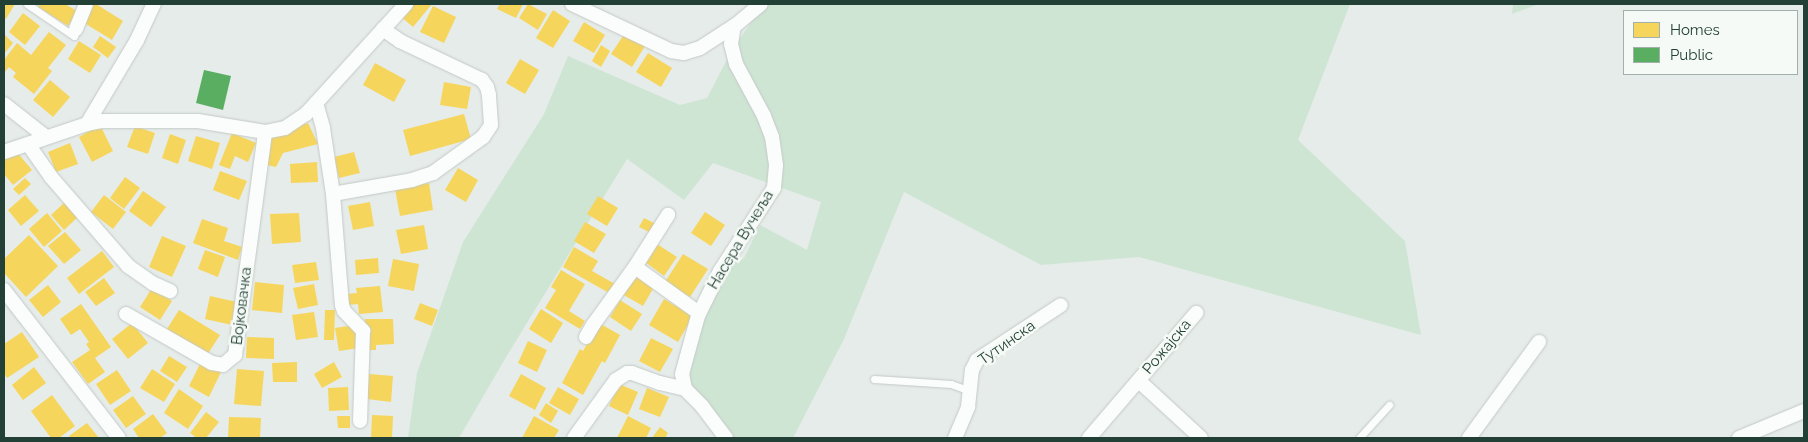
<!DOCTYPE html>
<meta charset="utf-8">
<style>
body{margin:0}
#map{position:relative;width:1808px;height:442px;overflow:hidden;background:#e6ece9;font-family:Raleway,sans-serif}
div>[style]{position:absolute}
.green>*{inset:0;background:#cfe5d4}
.homes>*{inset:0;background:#f6d55c}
.public>*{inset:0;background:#5aae61}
.roads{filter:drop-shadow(0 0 1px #c3c9c6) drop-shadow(0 0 1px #c3c9c6)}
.service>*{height:7px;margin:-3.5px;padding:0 3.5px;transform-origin:3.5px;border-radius:3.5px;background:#fbfcfc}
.minor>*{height:14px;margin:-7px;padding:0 7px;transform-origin:7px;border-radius:7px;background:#fbfcfc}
span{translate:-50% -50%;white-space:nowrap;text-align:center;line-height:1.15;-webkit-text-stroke:5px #f5faf7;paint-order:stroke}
.street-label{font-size:15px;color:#234036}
.frame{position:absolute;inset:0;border:5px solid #234036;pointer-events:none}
.legend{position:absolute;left:1623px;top:10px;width:175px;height:65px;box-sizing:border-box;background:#f5faf7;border:1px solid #a1b0aa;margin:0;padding:6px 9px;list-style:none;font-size:15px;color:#234036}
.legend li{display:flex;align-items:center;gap:10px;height:25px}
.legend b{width:25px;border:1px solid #a1b0aa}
</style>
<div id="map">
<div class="green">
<i style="clip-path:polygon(769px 4px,1350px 4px,1298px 140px,1405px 241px,1421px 335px,1139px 257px,1041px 265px,904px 192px,844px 339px,793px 438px,732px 438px,686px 380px,702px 315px,724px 270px,744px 258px,760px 225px,807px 250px,821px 202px,713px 163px,684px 200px,627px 159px,505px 359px,459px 438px,408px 438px,417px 373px,463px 242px,544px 114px,568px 56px,680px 105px,707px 98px,731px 52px,760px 9px)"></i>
<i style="clip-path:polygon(1513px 4px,1539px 4px,1512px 14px)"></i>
</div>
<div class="homes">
<i style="clip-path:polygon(4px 4px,15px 4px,6px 19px,4px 17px)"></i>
<i style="clip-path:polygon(40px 4px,65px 4px,77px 11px,68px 26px,38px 7px)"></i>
<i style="clip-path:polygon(91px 4px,96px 4px,123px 21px,112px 40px,81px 21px)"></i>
<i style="clip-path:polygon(410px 4px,432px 4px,413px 27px,400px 16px)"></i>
<i style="clip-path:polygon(500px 4px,523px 4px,516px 18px,497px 9px)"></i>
<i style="clip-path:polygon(528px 4px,547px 14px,538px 30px,519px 18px)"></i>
<i style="clip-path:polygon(433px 6px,456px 17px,444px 43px,420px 32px)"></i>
<i style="clip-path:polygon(553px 10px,570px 21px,553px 48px,536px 38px)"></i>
<i style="clip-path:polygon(23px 13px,40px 26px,25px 45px,9px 32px)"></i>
<i style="clip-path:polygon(584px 22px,605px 35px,594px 53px,573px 41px)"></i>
<i style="clip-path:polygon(49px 32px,66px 45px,48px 68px,52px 71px,34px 94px,13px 77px,16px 73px,9px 67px,4px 73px,4px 60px,17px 43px,31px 55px)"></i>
<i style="clip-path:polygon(625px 33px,645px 46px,632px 67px,611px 54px)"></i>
<i style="clip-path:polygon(4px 34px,13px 43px,4px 54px)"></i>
<i style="clip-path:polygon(100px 36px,116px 47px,108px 58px,93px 47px)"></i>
<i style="clip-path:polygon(79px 41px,101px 55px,90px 73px,68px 59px)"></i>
<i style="clip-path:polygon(601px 45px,610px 51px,601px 67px,592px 61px)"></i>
<i style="clip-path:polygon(648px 53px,672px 68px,661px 87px,636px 72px)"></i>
<i style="clip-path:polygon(520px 59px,539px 70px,525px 94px,506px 83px)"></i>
<i style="clip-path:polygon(375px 63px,406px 80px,394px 102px,363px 85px)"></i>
<i style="clip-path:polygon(50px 80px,70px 97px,53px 117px,33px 100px)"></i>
<i style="clip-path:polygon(444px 82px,471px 87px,467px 109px,440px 105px)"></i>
<i style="clip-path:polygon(464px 114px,471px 139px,410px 156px,403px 130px)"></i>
<i style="clip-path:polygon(308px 123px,318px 144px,283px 153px,276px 167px,262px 164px,266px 137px)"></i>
<i style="clip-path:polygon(100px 125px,113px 151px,92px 162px,79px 137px)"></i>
<i style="clip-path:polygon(135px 126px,155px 133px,148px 154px,127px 147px)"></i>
<i style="clip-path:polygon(232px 133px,256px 143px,248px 162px,235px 156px,230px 169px,219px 165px)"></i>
<i style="clip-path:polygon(170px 134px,186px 140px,178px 164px,162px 158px)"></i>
<i style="clip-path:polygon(196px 136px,220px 143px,212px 169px,188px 161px)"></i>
<i style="clip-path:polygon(70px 143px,78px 164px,56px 172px,48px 152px)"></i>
<i style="clip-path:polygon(16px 151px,32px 170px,13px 185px,4px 174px,4px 160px)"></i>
<i style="clip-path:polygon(354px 152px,360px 173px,339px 178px,334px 157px)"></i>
<i style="clip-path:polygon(317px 162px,318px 182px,291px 183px,290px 164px)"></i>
<i style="clip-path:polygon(458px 168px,478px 180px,466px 202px,445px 190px)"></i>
<i style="clip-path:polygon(220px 171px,247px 181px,239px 200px,213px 190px)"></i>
<i style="clip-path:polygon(125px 177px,140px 188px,124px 209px,110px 198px)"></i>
<i style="clip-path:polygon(25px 178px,31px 184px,19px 195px,13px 189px)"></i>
<i style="clip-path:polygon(429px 183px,433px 210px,400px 216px,395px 189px)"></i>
<i style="clip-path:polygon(143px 191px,166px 207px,151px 227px,129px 211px)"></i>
<i style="clip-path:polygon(25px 195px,39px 211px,21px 226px,8px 210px)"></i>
<i style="clip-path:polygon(104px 195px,126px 212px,113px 229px,91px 212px)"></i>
<i style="clip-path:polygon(598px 196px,618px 208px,607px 226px,587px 214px)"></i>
<i style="clip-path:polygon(65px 202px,79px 216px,64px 230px,51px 215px)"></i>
<i style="clip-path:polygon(370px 202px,374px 226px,353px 230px,348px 206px)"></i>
<i style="clip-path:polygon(705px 212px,725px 225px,711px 246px,691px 233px)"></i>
<i style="clip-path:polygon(47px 213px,62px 231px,44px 247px,29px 229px)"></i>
<i style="clip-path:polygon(299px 213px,301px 242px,272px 244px,270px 214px)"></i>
<i style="clip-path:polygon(644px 218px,656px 224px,651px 233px,639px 227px)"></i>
<i style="clip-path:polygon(202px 219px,228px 228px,224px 241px,242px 247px,238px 260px,193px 243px)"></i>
<i style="clip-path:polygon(585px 222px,606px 234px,594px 253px,574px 241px)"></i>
<i style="clip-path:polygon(424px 225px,428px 249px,401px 254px,396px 230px)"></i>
<i style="clip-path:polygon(65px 232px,81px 250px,64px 264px,48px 246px)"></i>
<i style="clip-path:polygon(29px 235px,58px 266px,26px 297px,4px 273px,4px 259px)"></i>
<i style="clip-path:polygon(162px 236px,186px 246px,172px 277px,149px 267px)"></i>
<i style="clip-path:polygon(657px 244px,677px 257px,664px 276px,645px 262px)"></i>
<i style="clip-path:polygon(574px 247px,598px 261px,592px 271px,615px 284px,609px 293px,563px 267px)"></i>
<i style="clip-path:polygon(205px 250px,225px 257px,218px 277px,198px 269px)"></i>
<i style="clip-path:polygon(102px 251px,114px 267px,79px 294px,67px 278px)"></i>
<i style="clip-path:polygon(683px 254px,708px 269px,690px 297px,665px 282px)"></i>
<i style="clip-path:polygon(378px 258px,379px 273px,356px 275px,355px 260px)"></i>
<i style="clip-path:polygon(393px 259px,419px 264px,414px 291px,388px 286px)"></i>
<i style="clip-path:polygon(316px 262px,319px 280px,295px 283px,292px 265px)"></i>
<i style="clip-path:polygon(561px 270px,585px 284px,569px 311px,585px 321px,580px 329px,545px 308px,556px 290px,551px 287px)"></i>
<i style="clip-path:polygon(634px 275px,654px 287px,643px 306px,622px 294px)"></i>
<i style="clip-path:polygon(104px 278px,115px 293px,96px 306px,85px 292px)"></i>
<i style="clip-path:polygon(255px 282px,284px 285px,282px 313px,252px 310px)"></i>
<i style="clip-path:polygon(314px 284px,318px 305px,298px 309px,293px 288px)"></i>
<i style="clip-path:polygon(48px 285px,61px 302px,43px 317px,29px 300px)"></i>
<i style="clip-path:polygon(380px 286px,383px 312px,359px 314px,358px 304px,348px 305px,347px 294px,357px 293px,356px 288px)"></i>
<i style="clip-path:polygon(152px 288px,172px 301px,160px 320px,140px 307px)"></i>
<i style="clip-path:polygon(210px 296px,237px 302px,232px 325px,205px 319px)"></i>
<i style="clip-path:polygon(664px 299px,693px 316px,678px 342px,649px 325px)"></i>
<i style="clip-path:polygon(620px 300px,642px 314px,631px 331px,610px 317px)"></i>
<i style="clip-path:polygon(420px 303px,438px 310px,432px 326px,414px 319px)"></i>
<i style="clip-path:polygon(81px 304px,111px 347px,95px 358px,105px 372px,88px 384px,72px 362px,90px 350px,86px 344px,89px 342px,80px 329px,71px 335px,60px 319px)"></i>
<i style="clip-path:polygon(541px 309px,563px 323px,551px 343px,529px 329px)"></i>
<i style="clip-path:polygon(179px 310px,220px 335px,207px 355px,167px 329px)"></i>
<i style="clip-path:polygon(325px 310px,335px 310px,334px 340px,324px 340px)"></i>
<i style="clip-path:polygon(314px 312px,318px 337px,296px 340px,292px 315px)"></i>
<i style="clip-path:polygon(365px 319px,393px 319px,394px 344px,376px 345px,376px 350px,366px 350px)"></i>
<i style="clip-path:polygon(132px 323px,148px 343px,128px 359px,112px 339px)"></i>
<i style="clip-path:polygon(599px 323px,620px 335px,605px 363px,602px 361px,583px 395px,562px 383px,580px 349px,583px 351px)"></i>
<i style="clip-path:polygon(355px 325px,359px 348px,339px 351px,335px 328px)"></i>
<i style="clip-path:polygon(22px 332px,39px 357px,7px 378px,4px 373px,4px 344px)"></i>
<i style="clip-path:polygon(247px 337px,274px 338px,274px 359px,246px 358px)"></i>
<i style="clip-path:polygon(651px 338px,673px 349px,660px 372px,639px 361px)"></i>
<i style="clip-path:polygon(528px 341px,547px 350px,537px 372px,518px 363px)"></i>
<i style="clip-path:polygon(169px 356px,187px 367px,177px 382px,160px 371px)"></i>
<i style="clip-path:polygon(201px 362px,221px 372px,209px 397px,189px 386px)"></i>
<i style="clip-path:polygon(297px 362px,297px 382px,273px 382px,272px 363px)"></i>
<i style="clip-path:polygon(334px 362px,342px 377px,322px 388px,314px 374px)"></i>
<i style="clip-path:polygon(34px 367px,46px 383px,23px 400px,12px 385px)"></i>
<i style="clip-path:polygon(152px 369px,175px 384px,164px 402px,140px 388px)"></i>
<i style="clip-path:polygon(237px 369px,264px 371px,261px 406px,234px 404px)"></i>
<i style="clip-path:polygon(117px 370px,131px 391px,110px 405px,96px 384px)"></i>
<i style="clip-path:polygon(369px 374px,393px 376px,391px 402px,367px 399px)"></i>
<i style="clip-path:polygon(521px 374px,546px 388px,535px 410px,509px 396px)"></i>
<i style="clip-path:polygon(619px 384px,638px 392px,628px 415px,609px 406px)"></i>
<i style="clip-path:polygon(348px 387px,349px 410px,329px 411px,328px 388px)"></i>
<i style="clip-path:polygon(558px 387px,579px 399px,570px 415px,549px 403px)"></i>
<i style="clip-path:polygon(647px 388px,669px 397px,660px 417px,639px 409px)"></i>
<i style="clip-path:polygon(179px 389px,203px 406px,188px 429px,164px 413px)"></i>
<i style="clip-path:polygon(52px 395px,75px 426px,59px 438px,51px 438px,31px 411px)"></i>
<i style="clip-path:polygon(133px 396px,146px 414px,126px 428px,113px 410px)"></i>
<i style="clip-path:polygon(546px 403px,558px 411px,551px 423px,539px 415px)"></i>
<i style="clip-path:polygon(206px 412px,219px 422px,206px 438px,197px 438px,190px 433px)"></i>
<i style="clip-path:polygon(153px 414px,167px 433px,160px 438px,139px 438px,133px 429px)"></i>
<i style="clip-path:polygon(372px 415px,393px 416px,392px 438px,371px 438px)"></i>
<i style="clip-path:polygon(337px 416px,350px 416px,350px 428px,338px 428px)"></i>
<i style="clip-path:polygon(534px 416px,559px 430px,554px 438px,522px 438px)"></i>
<i style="clip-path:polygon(628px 416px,651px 428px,646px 438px,617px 438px)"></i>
<i style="clip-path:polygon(229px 417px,261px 418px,260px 438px,228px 438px)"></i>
<i style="clip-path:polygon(87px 423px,99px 438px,71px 438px,69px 436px)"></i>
<i style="clip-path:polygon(660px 427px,668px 433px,665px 438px,652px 438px)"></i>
</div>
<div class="public">
<i style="clip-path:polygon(204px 70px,231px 76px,223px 110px,196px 103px)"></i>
</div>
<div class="roads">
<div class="service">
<i style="left:27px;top:4px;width:57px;rotate:34.2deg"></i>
<i style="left:74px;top:36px;width:7px;rotate:-74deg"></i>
<i style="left:874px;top:379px;width:77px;rotate:3.7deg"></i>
<i style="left:951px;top:384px;width:20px;rotate:20deg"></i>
<i style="left:1359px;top:438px;width:45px;rotate:-47.7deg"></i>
</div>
<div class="minor">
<i style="left:572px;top:4px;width:110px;rotate:25.4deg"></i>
<i style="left:671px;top:51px;width:13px;rotate:9deg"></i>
<i style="left:684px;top:53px;width:17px;rotate:-17deg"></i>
<i style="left:700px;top:48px;width:44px;rotate:-33deg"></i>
<i style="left:737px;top:24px;width:31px;rotate:-40deg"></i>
<i style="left:76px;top:29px;width:27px;rotate:-68deg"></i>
<i style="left:316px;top:103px;width:26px;rotate:74deg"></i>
<i style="left:323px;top:128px;width:67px;rotate:81.4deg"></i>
<i style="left:333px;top:194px;width:111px;rotate:85.4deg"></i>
<i style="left:342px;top:305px;width:6px;rotate:72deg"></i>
<i style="left:344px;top:311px;width:28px;rotate:46deg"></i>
<i style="left:363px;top:331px;width:90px;rotate:91.9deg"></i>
<i style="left:4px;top:104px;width:53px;rotate:38.2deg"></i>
<i style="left:87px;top:124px;width:98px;rotate:-59.2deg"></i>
<i style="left:137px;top:40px;width:40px;rotate:-65deg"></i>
<i style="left:28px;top:144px;width:40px;rotate:55.1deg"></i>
<i style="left:51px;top:177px;width:118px;rotate:49.1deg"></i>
<i style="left:128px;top:266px;width:29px;rotate:35deg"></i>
<i style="left:152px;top:283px;width:20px;rotate:24deg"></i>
<i style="left:4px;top:152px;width:88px;rotate:-18.6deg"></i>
<i style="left:87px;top:124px;width:16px;rotate:-11deg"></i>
<i style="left:103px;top:121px;width:95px"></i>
<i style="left:198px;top:121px;width:68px;rotate:9.3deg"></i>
<i style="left:265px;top:132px;width:20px;rotate:-11deg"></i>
<i style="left:285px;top:128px;width:25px;rotate:-34deg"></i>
<i style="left:306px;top:114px;width:149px;rotate:-47.7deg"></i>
<i style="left:333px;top:194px;width:80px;rotate:-10deg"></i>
<i style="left:412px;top:180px;width:22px;rotate:-18deg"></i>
<i style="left:433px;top:173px;width:62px;rotate:-35.8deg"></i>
<i style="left:483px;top:137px;width:14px;rotate:-56deg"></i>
<i style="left:491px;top:125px;width:30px;rotate:-94deg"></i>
<i style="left:489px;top:95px;width:8px;rotate:-104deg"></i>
<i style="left:487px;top:87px;width:9px;rotate:-126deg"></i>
<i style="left:482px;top:80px;width:91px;rotate:-154.6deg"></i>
<i style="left:400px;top:41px;width:21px;rotate:-145deg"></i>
<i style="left:635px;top:267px;width:79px;rotate:35.7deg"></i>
<i style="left:4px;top:290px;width:187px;rotate:52.2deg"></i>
<i style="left:126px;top:314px;width:99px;rotate:29.7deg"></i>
<i style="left:212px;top:363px;width:11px;rotate:10deg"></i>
<i style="left:223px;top:365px;width:16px;rotate:-40deg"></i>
<i style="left:235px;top:355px;width:225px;rotate:-82.3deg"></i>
<i style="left:586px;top:337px;width:14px;rotate:-60deg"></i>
<i style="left:593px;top:325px;width:72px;rotate:-54.1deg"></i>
<i style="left:635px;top:267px;width:62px;rotate:-57.6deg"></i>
<i style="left:1139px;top:381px;width:84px;rotate:42.6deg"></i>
<i style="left:574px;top:438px;width:72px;rotate:-54.1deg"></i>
<i style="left:616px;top:380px;width:13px;rotate:-32deg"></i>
<i style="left:627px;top:373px;width:5px"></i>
<i style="left:632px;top:373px;width:30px;rotate:20deg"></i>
<i style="left:660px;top:383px;width:26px;rotate:13deg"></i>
<i style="left:726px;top:438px;width:39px;rotate:-127deg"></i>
<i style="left:703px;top:407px;width:25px;rotate:-135deg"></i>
<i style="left:685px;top:389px;width:15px;rotate:-101deg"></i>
<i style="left:682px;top:374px;width:60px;rotate:-74.6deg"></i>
<i style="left:698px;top:316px;width:50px;rotate:-63.9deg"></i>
<i style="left:720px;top:271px;width:99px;rotate:-57deg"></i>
<i style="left:774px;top:188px;width:23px;rotate:-85deg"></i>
<i style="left:776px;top:165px;width:28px;rotate:-98deg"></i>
<i style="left:772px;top:137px;width:22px;rotate:-111deg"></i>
<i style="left:764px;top:116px;width:59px;rotate:-118.3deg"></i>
<i style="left:736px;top:64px;width:21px;rotate:-104deg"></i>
<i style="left:731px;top:44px;width:18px;rotate:-81deg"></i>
<i style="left:955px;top:438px;width:34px;rotate:-67deg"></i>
<i style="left:968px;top:407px;width:37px;rotate:-84deg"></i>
<i style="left:972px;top:370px;width:11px;rotate:-63deg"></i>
<i style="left:977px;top:360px;width:100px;rotate:-33.2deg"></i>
<i style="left:1089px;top:438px;width:165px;rotate:-49.4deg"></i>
<i style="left:1469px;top:438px;width:119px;rotate:-53.9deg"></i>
<i style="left:1739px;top:438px;width:70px;rotate:-22.6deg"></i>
</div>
</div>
<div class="street-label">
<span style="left:741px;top:240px;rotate:-59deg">Насера Вучеља</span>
<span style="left:242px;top:306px;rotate:-83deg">Војковачка</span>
<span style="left:1007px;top:343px;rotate:-35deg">Тутинска</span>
<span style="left:1167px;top:347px;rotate:-50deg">Рожајска</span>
</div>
<div class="frame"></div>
<ul class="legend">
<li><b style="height:14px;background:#f6d55c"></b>Homes</li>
<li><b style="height:14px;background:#5aae61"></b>Public</li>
</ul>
</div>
